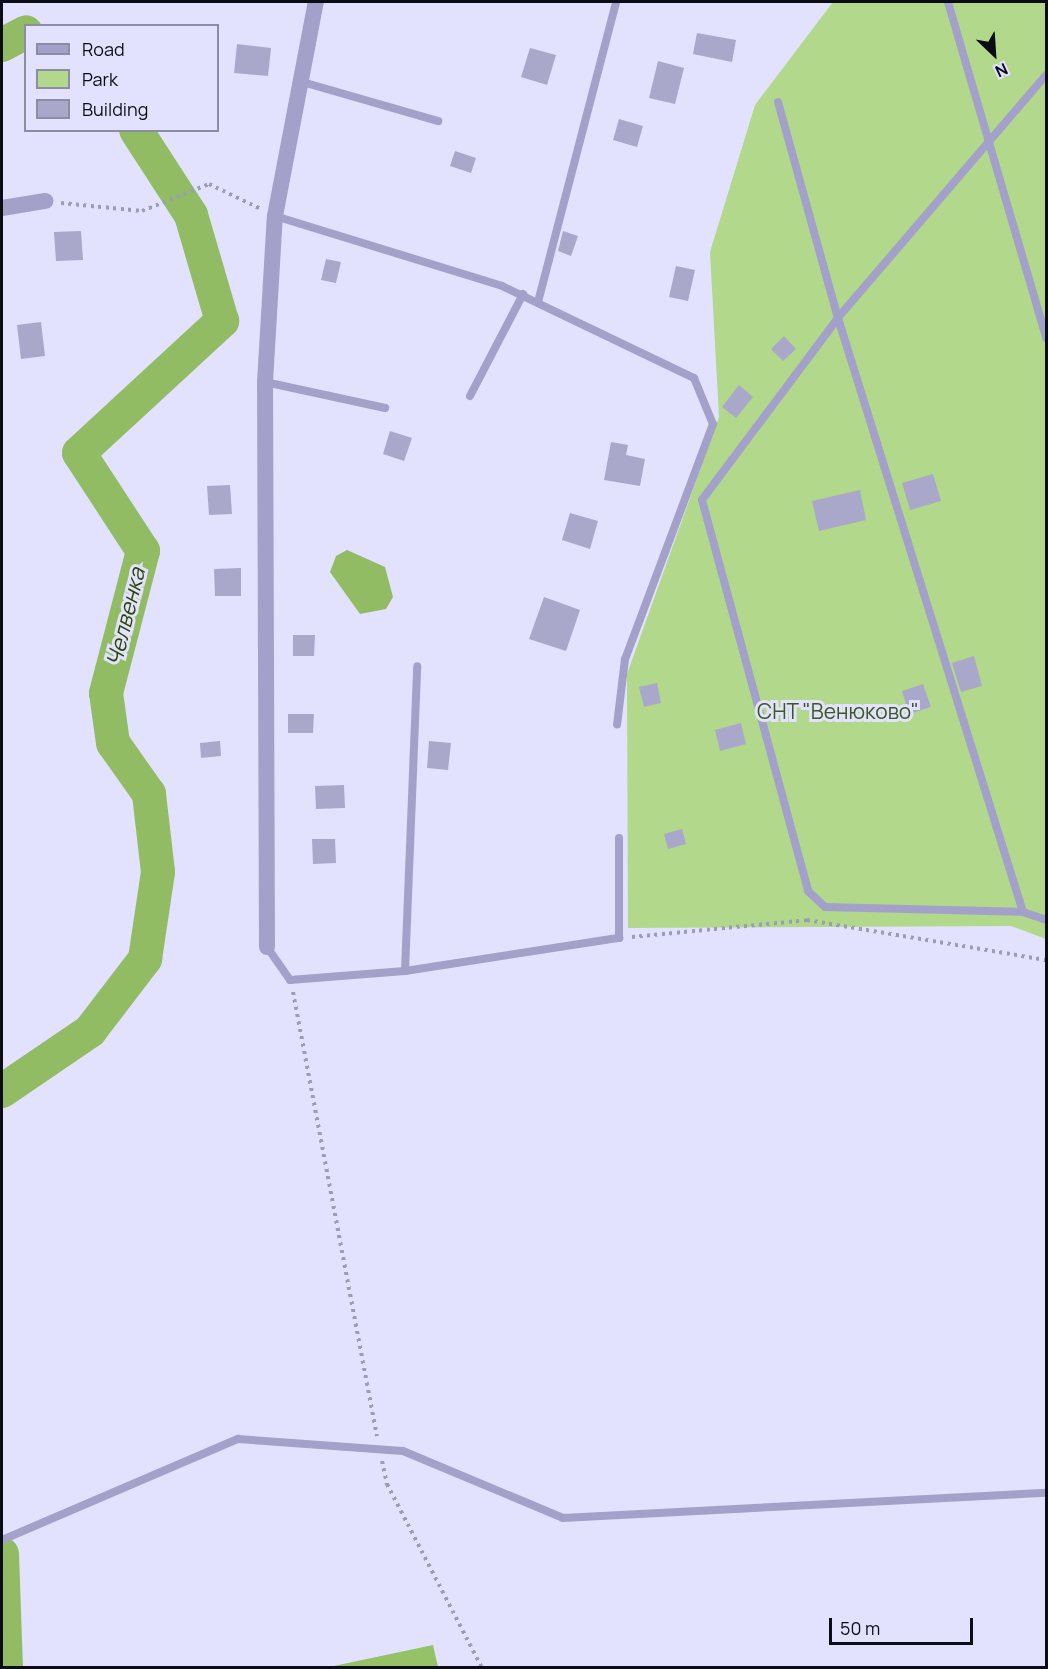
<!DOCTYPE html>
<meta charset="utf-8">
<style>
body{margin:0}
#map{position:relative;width:1048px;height:1669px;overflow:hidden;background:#e2e2fe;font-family:Manrope,sans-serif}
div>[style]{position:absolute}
.green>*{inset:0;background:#b1d88b}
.forest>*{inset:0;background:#95c167}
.water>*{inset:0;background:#91bc63}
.river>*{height:34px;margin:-17px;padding:0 17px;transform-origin:17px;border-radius:17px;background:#91bc63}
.building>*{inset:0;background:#a9a8ca}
.path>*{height:4px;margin-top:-2px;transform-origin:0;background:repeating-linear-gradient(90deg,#9c9cb3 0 3px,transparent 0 7.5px)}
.service>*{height:8px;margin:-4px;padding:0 4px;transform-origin:4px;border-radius:4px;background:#a3a1c9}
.minor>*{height:16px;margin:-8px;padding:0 8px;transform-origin:8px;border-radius:8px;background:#a3a1c9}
span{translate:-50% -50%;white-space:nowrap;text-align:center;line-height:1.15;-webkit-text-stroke:6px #e2e2fe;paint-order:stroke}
.park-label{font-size:21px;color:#3d591b}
.water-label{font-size:22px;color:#2c4704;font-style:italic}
.frame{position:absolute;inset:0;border:3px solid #0c0c17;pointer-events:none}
.legend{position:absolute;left:24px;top:24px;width:195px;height:108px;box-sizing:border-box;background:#e2e2fe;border:2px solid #8c8ca2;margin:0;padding:8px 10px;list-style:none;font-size:18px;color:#0c0c17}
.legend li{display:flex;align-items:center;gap:12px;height:30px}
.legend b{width:30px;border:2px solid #8c8ca2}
.north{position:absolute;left:964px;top:24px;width:60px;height:60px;-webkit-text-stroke:4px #e2e2fe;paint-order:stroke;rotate:155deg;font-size:16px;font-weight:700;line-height:24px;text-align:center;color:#0c0c17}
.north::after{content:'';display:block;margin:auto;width:21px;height:27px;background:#0c0c17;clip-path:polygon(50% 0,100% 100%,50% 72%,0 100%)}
.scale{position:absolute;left:829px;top:1618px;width:144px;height:27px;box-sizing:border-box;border:3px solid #0c0c17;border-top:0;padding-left:8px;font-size:18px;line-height:21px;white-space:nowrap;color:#0c0c17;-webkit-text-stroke:4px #e2e2fe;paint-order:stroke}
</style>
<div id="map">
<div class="green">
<i style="clip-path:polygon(833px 2px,1046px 2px,1046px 939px,1011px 926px,628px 928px,627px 674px,719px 417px,710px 252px,755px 105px)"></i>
</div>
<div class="forest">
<i style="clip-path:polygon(433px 1645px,438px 1667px,329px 1667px)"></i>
</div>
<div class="water">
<i style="clip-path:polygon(347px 550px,385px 567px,393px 597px,386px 609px,360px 614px,330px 572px,336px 556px)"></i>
</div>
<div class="river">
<i style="left:2px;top:45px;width:27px;rotate:-28deg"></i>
<i style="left:2px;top:1091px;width:107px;rotate:-34.3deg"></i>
<i style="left:90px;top:1031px;width:91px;rotate:-52.6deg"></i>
<i style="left:145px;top:959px;width:88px;rotate:-81.5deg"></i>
<i style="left:158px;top:872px;width:79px;rotate:-96.6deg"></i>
<i style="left:149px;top:794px;width:62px;rotate:-125.2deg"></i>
<i style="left:113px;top:743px;width:50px;rotate:-98deg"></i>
<i style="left:106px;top:693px;width:147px;rotate:-75.4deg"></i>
<i style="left:143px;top:551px;width:117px;rotate:-123.1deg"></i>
<i style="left:79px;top:453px;width:195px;rotate:-42.7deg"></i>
<i style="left:222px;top:321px;width:110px;rotate:-106.3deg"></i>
<i style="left:191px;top:215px;width:101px;rotate:-122.9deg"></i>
<i style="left:2px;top:1554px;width:114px;rotate:88deg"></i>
</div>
<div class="building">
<i style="clip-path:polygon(697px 33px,736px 40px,732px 62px,693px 54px)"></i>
<i style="clip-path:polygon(237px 44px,271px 48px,268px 76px,234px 73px)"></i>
<i style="clip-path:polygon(530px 48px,556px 55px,547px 85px,521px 77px)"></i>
<i style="clip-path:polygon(658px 61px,684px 68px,675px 104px,649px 98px)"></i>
<i style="clip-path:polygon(619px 119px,643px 126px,637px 147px,613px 140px)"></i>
<i style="clip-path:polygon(455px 151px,476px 158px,471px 173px,450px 166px)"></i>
<i style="clip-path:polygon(81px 231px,83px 260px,56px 261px,54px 232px)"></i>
<i style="clip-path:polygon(563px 231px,578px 236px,571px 256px,558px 251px)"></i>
<i style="clip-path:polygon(326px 259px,341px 262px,336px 283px,321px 280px)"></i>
<i style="clip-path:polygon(676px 266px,695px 270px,688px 301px,669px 297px)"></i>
<i style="clip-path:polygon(41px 322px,45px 356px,21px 359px,17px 325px)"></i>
<i style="clip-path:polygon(784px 336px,796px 349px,783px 361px,771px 349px)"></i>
<i style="clip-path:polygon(739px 385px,753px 397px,736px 418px,722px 407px)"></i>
<i style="clip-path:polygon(390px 431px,412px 438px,404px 461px,383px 454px)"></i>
<i style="clip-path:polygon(611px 442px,628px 445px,626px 455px,645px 459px,640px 486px,604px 480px)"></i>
<i style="clip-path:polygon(933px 474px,941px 501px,910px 510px,902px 483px)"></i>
<i style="clip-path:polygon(230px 485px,232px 514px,209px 515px,207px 486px)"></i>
<i style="clip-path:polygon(860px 490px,866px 520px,819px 531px,812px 501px)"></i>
<i style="clip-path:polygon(570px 513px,598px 521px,590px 549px,562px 540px)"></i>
<i style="clip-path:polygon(241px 568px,241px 596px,215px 596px,214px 569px)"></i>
<i style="clip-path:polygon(544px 597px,580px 610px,566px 651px,529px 639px)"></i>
<i style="clip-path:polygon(293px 635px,315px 635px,314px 656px,293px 656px)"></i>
<i style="clip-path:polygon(974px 656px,982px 686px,961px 692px,952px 663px)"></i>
<i style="clip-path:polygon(657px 683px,661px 703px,644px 707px,639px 687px)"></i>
<i style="clip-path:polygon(923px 684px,931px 707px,909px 714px,902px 691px)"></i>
<i style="clip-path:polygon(288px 714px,314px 714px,313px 733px,288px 733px)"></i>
<i style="clip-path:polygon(741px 723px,746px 744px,720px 751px,715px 730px)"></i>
<i style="clip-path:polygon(220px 741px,221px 756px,201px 758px,200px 743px)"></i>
<i style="clip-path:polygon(429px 741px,451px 743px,448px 770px,427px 768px)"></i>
<i style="clip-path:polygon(344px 785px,345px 808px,316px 809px,315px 786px)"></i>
<i style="clip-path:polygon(682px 829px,686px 844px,668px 849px,664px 834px)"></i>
<i style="clip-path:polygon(312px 839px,335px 839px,336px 863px,313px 864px)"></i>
</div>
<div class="path">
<i style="left:61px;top:203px;width:81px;rotate:5.6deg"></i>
<i style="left:142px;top:211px;width:72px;rotate:-21.9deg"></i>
<i style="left:209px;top:184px;width:58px;rotate:25.7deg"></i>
<i style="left:632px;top:937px;width:176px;rotate:-5.5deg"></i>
<i style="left:807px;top:920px;width:242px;rotate:9.5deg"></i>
<i style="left:293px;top:992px;width:452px;rotate:79.3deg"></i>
<i style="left:382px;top:1461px;width:24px;rotate:78deg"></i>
<i style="left:387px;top:1484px;width:207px;rotate:62.7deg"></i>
</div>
<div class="service">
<i style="left:948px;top:2px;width:350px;rotate:73.7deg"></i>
<i style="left:1046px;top:75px;width:320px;rotate:130.6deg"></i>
<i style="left:838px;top:318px;width:227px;rotate:126.8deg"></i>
<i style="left:702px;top:500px;width:405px;rotate:74.8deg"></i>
<i style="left:808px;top:891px;width:23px;rotate:43deg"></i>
<i style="left:825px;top:907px;width:198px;rotate:1.4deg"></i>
<i style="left:1023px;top:912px;width:24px;rotate:19deg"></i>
<i style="left:299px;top:81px;width:145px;rotate:16.1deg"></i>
<i style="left:778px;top:102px;width:224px;rotate:74.5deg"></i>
<i style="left:838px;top:318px;width:622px;rotate:72.7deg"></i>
<i style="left:275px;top:216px;width:238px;rotate:17.1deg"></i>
<i style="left:502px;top:286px;width:213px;rotate:25.6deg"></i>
<i style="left:694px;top:378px;width:50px;rotate:67.6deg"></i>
<i style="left:713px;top:424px;width:251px;rotate:110.5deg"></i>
<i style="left:625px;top:659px;width:66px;rotate:96.9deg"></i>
<i style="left:538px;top:302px;width:310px;rotate:-75.4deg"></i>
<i style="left:265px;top:382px;width:123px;rotate:12.2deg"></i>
<i style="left:470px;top:396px;width:115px;rotate:-62.5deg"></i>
<i style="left:267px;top:947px;width:40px;rotate:55.1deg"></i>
<i style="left:290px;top:980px;width:115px;rotate:-4.5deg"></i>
<i style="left:405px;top:971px;width:217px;rotate:-8.8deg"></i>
<i style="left:619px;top:938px;width:100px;rotate:-90deg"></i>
<i style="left:405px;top:971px;width:305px;rotate:-87.7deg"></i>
<i style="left:2px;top:1540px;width:257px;rotate:-23.2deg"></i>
<i style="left:238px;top:1439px;width:165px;rotate:4.2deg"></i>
<i style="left:403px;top:1451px;width:173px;rotate:22.7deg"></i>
<i style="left:563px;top:1518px;width:484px;rotate:-3deg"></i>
</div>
<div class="minor">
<i style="left:2px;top:208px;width:44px;rotate:-9.2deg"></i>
<i style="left:267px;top:947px;width:565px;rotate:-90.2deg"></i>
<i style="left:265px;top:382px;width:166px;rotate:-86.6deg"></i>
<i style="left:275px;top:216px;width:218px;rotate:-79.2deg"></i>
</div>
<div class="park-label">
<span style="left:838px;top:711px">СНТ "Венюково"</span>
</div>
<div class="water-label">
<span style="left:126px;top:617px;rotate:-76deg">Челвенка</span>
</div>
<div class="frame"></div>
<ul class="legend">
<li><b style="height:8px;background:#a3a1c9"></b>Road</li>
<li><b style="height:16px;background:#b1d88b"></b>Park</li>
<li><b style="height:16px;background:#a9a8ca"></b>Building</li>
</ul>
<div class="north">N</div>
<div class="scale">50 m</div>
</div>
